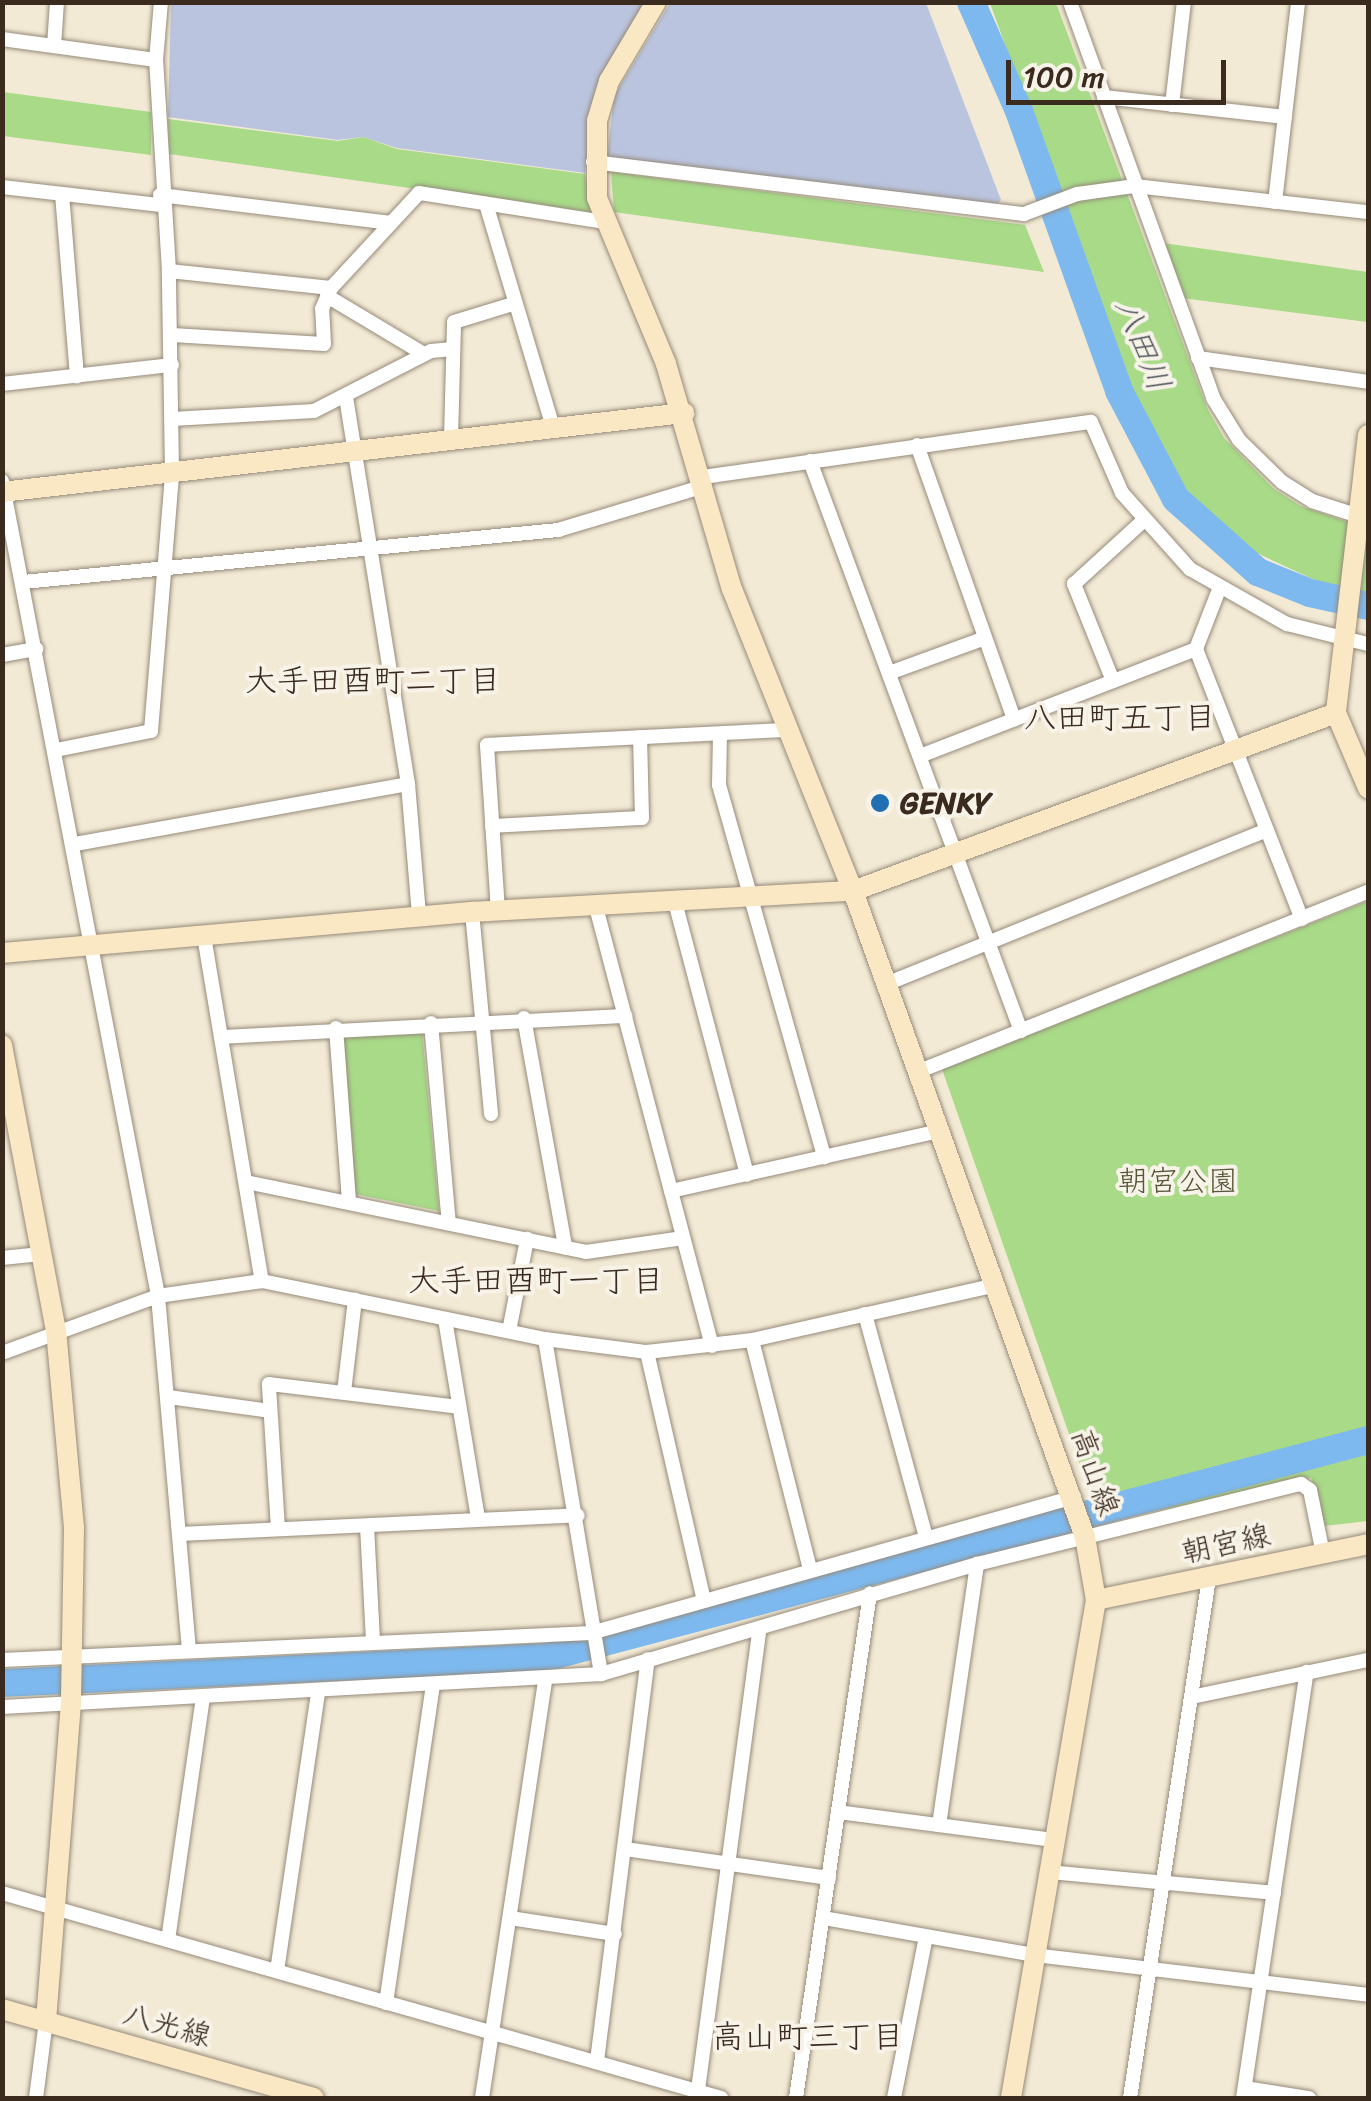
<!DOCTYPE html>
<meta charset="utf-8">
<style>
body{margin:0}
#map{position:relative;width:1371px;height:2101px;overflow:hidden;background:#f2ead5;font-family:Sriracha,"Klee One",sans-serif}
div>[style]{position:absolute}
.industrial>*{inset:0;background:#bac4de}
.green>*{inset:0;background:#a8da88}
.river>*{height:28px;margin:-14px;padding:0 14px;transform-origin:14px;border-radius:14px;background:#7db9ef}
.roads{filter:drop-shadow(0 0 2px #968a7a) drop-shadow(0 0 2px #968a7a)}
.street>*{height:14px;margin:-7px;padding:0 7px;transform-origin:7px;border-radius:7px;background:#fff}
.secondary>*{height:20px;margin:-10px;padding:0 10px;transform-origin:10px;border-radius:10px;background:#fae7c3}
.dots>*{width:28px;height:28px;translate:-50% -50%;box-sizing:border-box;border:5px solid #f7f3e8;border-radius:50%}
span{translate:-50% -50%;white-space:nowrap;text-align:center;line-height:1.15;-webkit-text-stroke:8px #f7f3e8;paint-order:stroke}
.poi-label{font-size:30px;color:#3b2a1e;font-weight:700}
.left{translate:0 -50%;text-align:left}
.park-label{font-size:30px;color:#565638}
.street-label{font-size:30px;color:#3b2a1e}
.water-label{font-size:32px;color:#4f555d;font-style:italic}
.neighbourhood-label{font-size:32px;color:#3b2a1e}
.frame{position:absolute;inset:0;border:5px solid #3b2a1e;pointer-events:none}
.scale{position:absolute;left:1006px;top:60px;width:220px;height:45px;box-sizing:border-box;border:5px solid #3b2a1e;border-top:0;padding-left:12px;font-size:30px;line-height:35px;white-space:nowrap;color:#3b2a1e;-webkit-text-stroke:8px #f7f3e8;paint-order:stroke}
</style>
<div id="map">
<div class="industrial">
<i style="clip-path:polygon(171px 3px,646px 3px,599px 80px,585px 173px,397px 148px,363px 137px,338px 140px,168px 117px)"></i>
<i style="clip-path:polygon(670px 3px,926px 3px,1001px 200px,995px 207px,607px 158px,614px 96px)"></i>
</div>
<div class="green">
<i style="clip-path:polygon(990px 3px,1056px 3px,1207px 408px,1224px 438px,1274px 489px,1301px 506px,1368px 529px,1368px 596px,1315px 580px,1246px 548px,1177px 480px,1132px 397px)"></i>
<i style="clip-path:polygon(3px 92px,151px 112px,151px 155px,3px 136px)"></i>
<i style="clip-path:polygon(168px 119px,338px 141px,363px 137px,397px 149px,585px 174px,591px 208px,587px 213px,169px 154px)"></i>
<i style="clip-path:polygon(611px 172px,1025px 225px,1044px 272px,614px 212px)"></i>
<i style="clip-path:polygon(1163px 243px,1368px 272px,1367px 322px,1182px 298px)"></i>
<i style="clip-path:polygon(1368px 901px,1368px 1521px,1324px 1526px,1311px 1478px,1100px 1523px,942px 1069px)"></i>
<i style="clip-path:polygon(422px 1031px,439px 1211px,355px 1194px,343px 1034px)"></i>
</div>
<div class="river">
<i style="left:971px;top:2px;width:119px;rotate:66.2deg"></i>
<i style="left:1019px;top:111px;width:297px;rotate:70.3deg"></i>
<i style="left:1119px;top:391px;width:122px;rotate:62.2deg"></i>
<i style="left:1176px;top:499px;width:110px;rotate:41.7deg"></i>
<i style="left:1258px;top:572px;width:56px;rotate:22deg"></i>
<i style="left:1310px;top:593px;width:59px;rotate:12.6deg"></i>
<i style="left:2px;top:1683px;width:547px;rotate:-2.73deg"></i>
<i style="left:548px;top:1657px;width:848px;rotate:-14.82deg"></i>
</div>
<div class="roads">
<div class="street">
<i style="left:1070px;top:2px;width:421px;rotate:70.1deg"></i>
<i style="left:1213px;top:398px;width:49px;rotate:58.2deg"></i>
<i style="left:1239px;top:440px;width:60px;rotate:44.3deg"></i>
<i style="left:1282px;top:482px;width:36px;rotate:32deg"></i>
<i style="left:1312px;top:501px;width:59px;rotate:17.8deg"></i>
<i style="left:2px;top:39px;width:155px;rotate:7.8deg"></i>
<i style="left:54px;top:46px;width:44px;rotate:-86.1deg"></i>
<i style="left:1104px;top:97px;width:182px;rotate:6.3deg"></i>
<i style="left:1172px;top:105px;width:104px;rotate:-83.4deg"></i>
<i style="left:593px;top:162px;width:434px;rotate:6.9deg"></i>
<i style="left:1024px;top:214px;width:57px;rotate:-20.7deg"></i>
<i style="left:1077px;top:194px;width:59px;rotate:-7.9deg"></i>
<i style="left:1135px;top:186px;width:234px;rotate:6.4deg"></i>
<i style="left:2px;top:187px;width:160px;rotate:6.5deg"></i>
<i style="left:62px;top:194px;width:183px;rotate:85.3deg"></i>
<i style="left:160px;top:195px;width:233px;rotate:6.9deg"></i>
<i style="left:1275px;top:202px;width:201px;rotate:-83.4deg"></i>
<i style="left:486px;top:204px;width:234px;rotate:73.3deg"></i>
<i style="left:169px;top:271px;width:163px;rotate:6deg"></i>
<i style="left:327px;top:296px;width:113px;rotate:30.9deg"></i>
<i style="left:172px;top:335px;width:152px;rotate:3.4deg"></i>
<i style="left:324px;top:344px;width:35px;rotate:-93deg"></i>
<i style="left:322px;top:309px;width:23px;rotate:-67deg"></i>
<i style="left:331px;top:288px;width:129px;rotate:-47.2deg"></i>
<i style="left:419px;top:193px;width:188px;rotate:8.9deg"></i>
<i style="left:1198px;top:358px;width:172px;rotate:8deg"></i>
<i style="left:2px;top:384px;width:171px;rotate:-6.4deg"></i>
<i style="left:346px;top:397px;width:392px;rotate:80.9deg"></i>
<i style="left:408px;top:784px;width:132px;rotate:85.2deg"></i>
<i style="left:172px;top:419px;width:142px;rotate:-3.2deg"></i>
<i style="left:314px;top:411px;width:131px;rotate:-27.1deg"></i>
<i style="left:431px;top:351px;width:22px;rotate:-5deg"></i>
<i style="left:451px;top:439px;width:117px;rotate:-88.5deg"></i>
<i style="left:454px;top:322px;width:62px;rotate:-17deg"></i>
<i style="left:917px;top:445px;width:291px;rotate:70.5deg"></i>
<i style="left:810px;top:461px;width:608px;rotate:69.69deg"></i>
<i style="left:703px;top:477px;width:392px;rotate:-8.1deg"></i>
<i style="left:1091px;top:422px;width:77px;rotate:66.4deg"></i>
<i style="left:1122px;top:493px;width:102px;rotate:48.2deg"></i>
<i style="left:1190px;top:569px;width:112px;rotate:29.6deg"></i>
<i style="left:1287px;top:624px;width:83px;rotate:13.9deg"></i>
<i style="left:2px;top:481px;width:830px;rotate:79.16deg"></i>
<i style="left:158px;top:1296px;width:355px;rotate:85deg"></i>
<i style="left:23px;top:582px;width:538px;rotate:-5.55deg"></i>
<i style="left:558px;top:530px;width:153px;rotate:-16.7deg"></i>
<i style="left:1220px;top:587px;width:66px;rotate:111.2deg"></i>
<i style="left:1196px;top:649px;width:290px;rotate:68.6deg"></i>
<i style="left:2px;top:655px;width:35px;rotate:-10deg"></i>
<i style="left:889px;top:673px;width:102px;rotate:-20deg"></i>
<i style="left:1113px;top:681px;width:105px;rotate:-111.9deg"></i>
<i style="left:1074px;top:584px;width:93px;rotate:-42.4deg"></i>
<i style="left:720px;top:734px;width:51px;rotate:91.1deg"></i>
<i style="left:719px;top:785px;width:387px;rotate:74.2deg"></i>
<i style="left:56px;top:750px;width:97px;rotate:-11.3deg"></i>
<i style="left:151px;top:731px;width:259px;rotate:-85.3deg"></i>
<i style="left:172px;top:473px;width:202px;rotate:-90.9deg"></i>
<i style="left:169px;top:271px;width:211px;rotate:-93.5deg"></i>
<i style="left:156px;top:60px;width:58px;rotate:-85.1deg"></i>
<i style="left:920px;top:756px;width:296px;rotate:-21.2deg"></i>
<i style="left:492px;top:826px;width:150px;rotate:-3.1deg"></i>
<i style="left:642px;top:818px;width:81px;rotate:-91.4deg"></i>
<i style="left:75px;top:844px;width:338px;rotate:-10.2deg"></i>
<i style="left:675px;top:902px;width:282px;rotate:75.2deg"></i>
<i style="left:596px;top:907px;width:454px;rotate:75.2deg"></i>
<i style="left:498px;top:911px;width:166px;rotate:-93.8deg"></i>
<i style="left:487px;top:745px;width:300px;rotate:-2.9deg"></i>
<i style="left:472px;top:912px;width:203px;rotate:84.6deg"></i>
<i style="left:204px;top:936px;width:350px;rotate:80.5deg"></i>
<i style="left:886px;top:984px;width:411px;rotate:-22deg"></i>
<i style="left:524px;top:1018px;width:233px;rotate:79.8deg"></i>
<i style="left:431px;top:1023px;width:201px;rotate:84.9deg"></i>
<i style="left:336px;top:1028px;width:174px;rotate:85.7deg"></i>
<i style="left:221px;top:1037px;width:405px;rotate:-3deg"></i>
<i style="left:917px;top:1072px;width:486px;rotate:-21.8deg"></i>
<i style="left:246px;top:1182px;width:347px;rotate:11.6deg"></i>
<i style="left:586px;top:1252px;width:98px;rotate:-8.2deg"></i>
<i style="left:671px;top:1191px;width:276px;rotate:-12.6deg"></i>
<i style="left:2px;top:1258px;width:39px;rotate:-6deg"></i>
<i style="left:865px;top:1314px;width:231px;rotate:74.7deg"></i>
<i style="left:445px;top:1319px;width:203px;rotate:80.6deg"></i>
<i style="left:509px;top:1331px;width:94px;rotate:-78.9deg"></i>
<i style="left:545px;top:1339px;width:340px;rotate:80.5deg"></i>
<i style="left:752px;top:1340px;width:236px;rotate:75.8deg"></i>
<i style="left:647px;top:1352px;width:255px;rotate:77.1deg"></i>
<i style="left:2px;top:1353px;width:166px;rotate:-20.1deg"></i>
<i style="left:158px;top:1296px;width:105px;rotate:-8.2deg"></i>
<i style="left:262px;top:1281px;width:289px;rotate:11.6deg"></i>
<i style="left:545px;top:1339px;width:103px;rotate:7.3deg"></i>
<i style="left:647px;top:1352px;width:106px;rotate:-6.5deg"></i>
<i style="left:752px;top:1340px;width:251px;rotate:-12.7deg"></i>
<i style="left:344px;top:1392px;width:93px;rotate:-83.2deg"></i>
<i style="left:168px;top:1397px;width:103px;rotate:7.8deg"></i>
<i style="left:367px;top:1526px;width:115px;rotate:87deg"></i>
<i style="left:278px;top:1529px;width:145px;rotate:-93.6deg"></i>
<i style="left:269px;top:1384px;width:190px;rotate:6.9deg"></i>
<i style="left:181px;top:1534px;width:397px;rotate:-2.7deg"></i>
<i style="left:2px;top:1660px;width:590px;rotate:-2.62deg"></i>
<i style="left:591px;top:1633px;width:502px;rotate:-15.73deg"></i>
<i style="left:1192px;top:1697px;width:180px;rotate:-11.9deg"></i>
<i style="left:2px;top:1707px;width:600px;rotate:-3.15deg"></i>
<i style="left:601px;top:1674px;width:392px;rotate:-16.3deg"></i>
<i style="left:977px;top:1564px;width:334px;rotate:-13.9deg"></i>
<i style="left:1301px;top:1484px;width:11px;rotate:34deg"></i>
<i style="left:1310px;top:1490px;width:65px;rotate:78.5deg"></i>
<i style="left:838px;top:1812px;width:218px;rotate:7.4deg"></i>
<i style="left:939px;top:1825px;width:264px;rotate:-81.7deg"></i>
<i style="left:625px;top:1849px;width:206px;rotate:8.1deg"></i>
<i style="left:1049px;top:1872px;width:226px;rotate:5.3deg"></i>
<i style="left:2px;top:1893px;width:748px;rotate:15.91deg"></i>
<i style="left:510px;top:1918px;width:106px;rotate:8.7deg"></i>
<i style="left:824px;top:1918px;width:213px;rotate:10deg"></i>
<i style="left:1034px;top:1955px;width:336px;rotate:6.8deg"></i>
<i style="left:168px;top:1940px;width:246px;rotate:-81.8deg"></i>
<i style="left:277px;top:1971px;width:282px;rotate:-81.6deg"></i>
<i style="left:386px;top:2003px;width:320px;rotate:-81.6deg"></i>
<i style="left:597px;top:2061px;width:405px;rotate:-82.8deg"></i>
<i style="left:1245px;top:2088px;width:65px;rotate:8.9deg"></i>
<i style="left:698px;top:2090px;width:463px;rotate:-82.4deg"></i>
<i style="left:36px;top:2098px;width:78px;rotate:-82.6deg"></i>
<i style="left:482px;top:2098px;width:423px;rotate:-81.4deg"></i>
<i style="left:796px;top:2098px;width:510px;rotate:-81.66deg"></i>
<i style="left:894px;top:2098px;width:164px;rotate:-78.8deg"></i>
<i style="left:1130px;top:2098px;width:526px;rotate:-81.36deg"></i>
<i style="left:1243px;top:2098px;width:431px;rotate:-81.5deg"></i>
</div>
<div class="secondary">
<i style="left:656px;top:2px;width:92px;rotate:120.7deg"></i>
<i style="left:609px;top:81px;width:42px;rotate:106.7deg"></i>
<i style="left:597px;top:121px;width:77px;rotate:90deg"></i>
<i style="left:597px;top:198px;width:180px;rotate:67.4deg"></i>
<i style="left:666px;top:364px;width:234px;rotate:73.7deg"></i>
<i style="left:732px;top:589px;width:325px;rotate:68.2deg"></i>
<i style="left:853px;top:891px;width:686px;rotate:70.25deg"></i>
<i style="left:1085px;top:1537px;width:64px;rotate:80.1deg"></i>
<i style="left:1096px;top:1600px;width:505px;rotate:99.69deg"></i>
<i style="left:1368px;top:435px;width:280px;rotate:96.6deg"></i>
<i style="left:1336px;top:713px;width:82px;rotate:66.9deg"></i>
<i style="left:2px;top:492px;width:687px;rotate:-6.61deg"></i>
<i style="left:2px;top:953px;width:472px;rotate:-5deg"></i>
<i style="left:472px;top:912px;width:382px;rotate:-3.2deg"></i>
<i style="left:853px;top:891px;width:515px;rotate:-20.23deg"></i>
<i style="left:2px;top:1045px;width:290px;rotate:79.3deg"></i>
<i style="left:56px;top:1330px;width:199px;rotate:84.8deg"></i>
<i style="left:74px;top:1528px;width:175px;rotate:91deg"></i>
<i style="left:71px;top:1703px;width:319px;rotate:94.5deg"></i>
<i style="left:1096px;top:1600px;width:278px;rotate:-11.6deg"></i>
<i style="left:2px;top:2009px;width:324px;rotate:15.9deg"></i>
</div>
</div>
<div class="dots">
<i style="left:880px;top:803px;background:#1f6fb2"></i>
</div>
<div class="poi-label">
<span class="left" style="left:900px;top:803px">GENKY</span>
</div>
<div class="park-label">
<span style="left:1178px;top:1181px">朝宮公園</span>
</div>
<div class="street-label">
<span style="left:1095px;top:1472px;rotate:71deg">高山線</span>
<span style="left:1226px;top:1544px;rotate:-12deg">朝宮線</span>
<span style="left:167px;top:2025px;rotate:16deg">八光線</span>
</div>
<div class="water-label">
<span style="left:1142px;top:345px;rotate:68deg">八田川</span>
</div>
<div class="neighbourhood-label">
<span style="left:373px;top:681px">大手田酉町二丁目</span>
<span style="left:1120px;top:718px">八田町五丁目</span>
<span style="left:536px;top:1281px">大手田酉町一丁目</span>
<span style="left:808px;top:2037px">高山町三丁目</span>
</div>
<div class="frame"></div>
<div class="scale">100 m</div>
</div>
